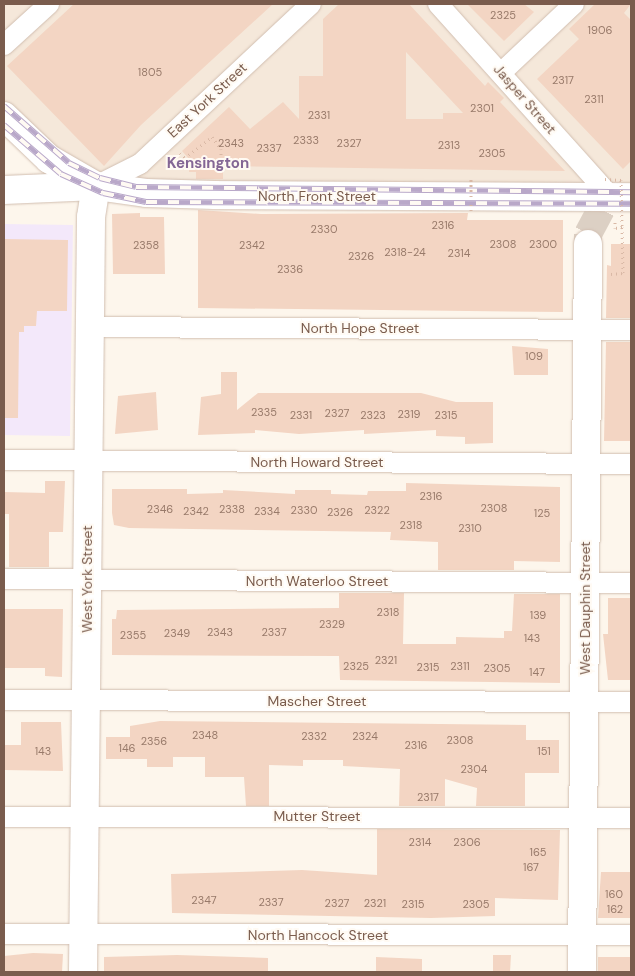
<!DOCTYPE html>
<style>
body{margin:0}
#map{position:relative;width:635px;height:976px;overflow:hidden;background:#fdf6ec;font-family:"DM Sans",sans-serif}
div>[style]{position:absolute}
.residential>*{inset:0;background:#f5e8da}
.education>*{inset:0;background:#f3e8fa}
.building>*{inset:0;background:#f3d5c3}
.secondary-tunnel>*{height:28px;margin-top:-14px;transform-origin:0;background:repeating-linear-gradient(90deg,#dcd0c4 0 28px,transparent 0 42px)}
.path>*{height:3px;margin-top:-1.5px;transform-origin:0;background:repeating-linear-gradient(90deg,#d9b8a5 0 1px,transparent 0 5px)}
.roads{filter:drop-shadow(0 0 1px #d1beb0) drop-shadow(0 0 1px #d1beb0)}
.street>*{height:20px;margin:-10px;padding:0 10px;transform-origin:10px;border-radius:10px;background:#fff}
.secondary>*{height:28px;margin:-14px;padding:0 14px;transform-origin:14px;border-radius:14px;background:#fff}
.rail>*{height:5.5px;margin-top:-2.75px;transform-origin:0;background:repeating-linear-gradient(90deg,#fffaf3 0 11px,#b9a8c9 0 22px);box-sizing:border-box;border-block:1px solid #b9a8c9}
.path-bridge>*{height:3px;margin-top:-1.5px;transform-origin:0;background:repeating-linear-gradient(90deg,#d9b8a5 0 1px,transparent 0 5px)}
span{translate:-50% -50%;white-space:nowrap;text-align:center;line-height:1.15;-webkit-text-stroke:4px #fffaf3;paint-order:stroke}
.number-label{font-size:11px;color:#987a6a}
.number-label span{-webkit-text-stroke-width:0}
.street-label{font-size:14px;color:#7a5c4d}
.neighbourhood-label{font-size:15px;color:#846695;font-weight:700}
.frame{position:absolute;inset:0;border:5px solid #7a5c4d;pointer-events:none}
</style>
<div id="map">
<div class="residential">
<i style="clip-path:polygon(4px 4px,631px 4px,631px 197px,112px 188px,4px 116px)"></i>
</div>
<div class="education">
<i style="clip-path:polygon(4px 224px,73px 225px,70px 436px,4px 435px)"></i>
</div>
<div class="building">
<i style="clip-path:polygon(74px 4px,273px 4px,141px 125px,104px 166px,7px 66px)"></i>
<i style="clip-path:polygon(evenodd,339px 4px,409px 4px,485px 86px,488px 82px,504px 98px,500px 102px,565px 171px,223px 166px,223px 179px,196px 179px,196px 172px,189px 172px,190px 160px,182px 151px,229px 107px,250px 129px,283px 102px,299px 119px,299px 76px,323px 76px,323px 19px,339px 4px,406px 52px,463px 113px,443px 113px,443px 119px,406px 119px,406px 52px)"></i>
<i style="clip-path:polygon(467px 4px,524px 4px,534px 12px,504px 41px)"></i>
<i style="clip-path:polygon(595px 4px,631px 4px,624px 13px,631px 20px,631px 161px,623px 169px,537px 79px,579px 39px,569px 29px)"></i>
<i style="clip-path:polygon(198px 210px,261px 214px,468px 213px,467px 220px,563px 220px,563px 312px,198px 308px)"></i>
<i style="clip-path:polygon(140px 213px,140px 217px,164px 217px,165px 274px,113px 274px,112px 214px)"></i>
<i style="clip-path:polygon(4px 239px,68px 240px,67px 311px,37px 311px,36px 326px,24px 326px,24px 332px,19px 332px,18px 418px,4px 418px)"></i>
<i style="clip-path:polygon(611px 244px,631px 244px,631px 318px,606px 318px,607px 265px,611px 266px)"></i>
<i style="clip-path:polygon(606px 342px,631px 342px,631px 441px,604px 441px)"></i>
<i style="clip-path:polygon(512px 346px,548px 349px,548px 375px,514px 375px)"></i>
<i style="clip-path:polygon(221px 372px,237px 372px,237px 410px,258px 393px,421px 393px,456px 402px,493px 402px,493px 443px,465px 444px,465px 437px,436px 436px,436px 430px,364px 434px,364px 430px,299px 434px,255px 430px,255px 433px,198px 435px,201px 397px,221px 394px)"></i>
<i style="clip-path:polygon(156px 392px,158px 430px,115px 434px,118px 396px)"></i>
<i style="clip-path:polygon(45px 481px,65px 481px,63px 532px,49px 532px,49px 567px,9px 567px,9px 514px,4px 514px,4px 492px,45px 493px)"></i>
<i style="clip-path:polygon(406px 483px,560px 487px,560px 562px,514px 561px,514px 570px,438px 570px,438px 542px,390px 540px,391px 532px,129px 528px,114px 525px,112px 513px,112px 489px,187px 489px,187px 494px,223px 493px,223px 490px,295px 494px,295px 490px,331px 490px,331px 494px,367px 495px,368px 491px,406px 491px)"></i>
<i style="clip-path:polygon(339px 593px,404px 593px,403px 644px,456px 644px,456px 637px,504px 638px,504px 631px,512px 631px,514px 594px,560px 594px,560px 683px,340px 680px,339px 656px,112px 655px,112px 619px,116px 619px,117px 610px,339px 608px)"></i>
<i style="clip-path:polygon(608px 598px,631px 598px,631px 680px,608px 680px,603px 634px,608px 634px)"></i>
<i style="clip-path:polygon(4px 609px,63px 609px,62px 677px,45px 676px,45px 668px,4px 668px)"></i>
<i style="clip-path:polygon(160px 721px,526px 725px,526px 740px,559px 740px,559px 773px,525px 773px,525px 806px,476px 806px,477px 788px,445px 779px,445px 806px,399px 806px,400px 769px,343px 766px,343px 760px,303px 760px,303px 766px,269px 765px,269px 806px,246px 806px,244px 777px,205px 777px,205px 757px,173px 757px,173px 767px,147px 767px,147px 759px,106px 759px,106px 737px,130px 737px,130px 726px)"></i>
<i style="clip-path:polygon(21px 722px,61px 722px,63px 771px,4px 770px,4px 745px,21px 745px)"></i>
<i style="clip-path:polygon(377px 829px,560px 830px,558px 900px,495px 898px,495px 916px,431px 918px,172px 913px,171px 874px,302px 870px,377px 875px)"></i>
<i style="clip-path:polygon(601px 872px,631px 872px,631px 918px,598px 918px)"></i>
<i style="clip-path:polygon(33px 953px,63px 954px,62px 972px,4px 972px,4px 956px)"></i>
<i style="clip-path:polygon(177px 955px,268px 958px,268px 972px,104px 972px,104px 957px)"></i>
<i style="clip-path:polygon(493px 955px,511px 955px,510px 972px,493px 972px)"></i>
<i style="clip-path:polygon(376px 957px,422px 959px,422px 972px,376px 972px)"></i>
<i style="clip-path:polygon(598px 957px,631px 957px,631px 972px,598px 972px)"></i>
</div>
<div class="secondary-tunnel">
<i style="left:588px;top:244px;width:10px;rotate:-90deg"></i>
<i style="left:588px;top:234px;width:32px;rotate:-62deg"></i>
</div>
<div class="path">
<i style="left:180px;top:153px;width:7px;rotate:45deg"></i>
<i style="left:185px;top:158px;width:34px;rotate:-38deg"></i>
<i style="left:212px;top:137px;width:15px;rotate:53deg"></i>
<i style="left:221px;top:149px;width:23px;rotate:90deg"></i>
<i style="left:611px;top:274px;width:12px;rotate:-5deg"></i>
<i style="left:623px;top:273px;width:46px;rotate:-91.2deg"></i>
<i style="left:622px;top:227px;width:7px;rotate:172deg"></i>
<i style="left:615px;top:228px;width:9px;rotate:-90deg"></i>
</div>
<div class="roads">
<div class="street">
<i style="left:438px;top:4px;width:259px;rotate:48.1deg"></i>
<i style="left:4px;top:45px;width:61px;rotate:-42.3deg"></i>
<i style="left:502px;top:72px;width:99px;rotate:-43.4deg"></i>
<i style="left:96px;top:186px;width:49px;rotate:-26.6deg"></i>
<i style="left:140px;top:164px;width:234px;rotate:-43.1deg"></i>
<i style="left:90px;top:327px;width:541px;rotate:0.32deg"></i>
<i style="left:4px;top:460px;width:627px;rotate:0.37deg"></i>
<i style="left:4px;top:579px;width:627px;rotate:0.37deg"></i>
<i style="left:4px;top:700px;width:627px;rotate:0.18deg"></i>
<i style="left:4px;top:817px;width:627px;rotate:0.09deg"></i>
<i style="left:4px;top:934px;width:627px;rotate:0.09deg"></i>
</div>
<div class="secondary">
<i style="left:4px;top:116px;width:62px;rotate:43.7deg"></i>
<i style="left:49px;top:159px;width:54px;rotate:29.9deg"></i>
<i style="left:4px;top:190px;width:92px;rotate:-2.5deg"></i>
<i style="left:96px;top:186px;width:50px;rotate:8deg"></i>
<i style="left:146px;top:193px;width:69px;rotate:1.7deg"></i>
<i style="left:215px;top:195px;width:416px;rotate:0.3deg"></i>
<i style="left:83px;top:972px;width:755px;rotate:-89.39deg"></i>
<i style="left:91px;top:217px;width:31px;rotate:-81deg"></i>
<i style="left:582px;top:972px;width:728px;rotate:-89.53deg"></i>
</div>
</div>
<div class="rail">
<i style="left:4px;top:106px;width:86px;rotate:41.2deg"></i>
<i style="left:69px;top:163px;width:34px;rotate:26deg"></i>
<i style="left:100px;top:178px;width:37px;rotate:14deg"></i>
<i style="left:136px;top:187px;width:495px;rotate:0.6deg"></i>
<i style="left:4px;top:125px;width:75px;rotate:40.7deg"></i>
<i style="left:61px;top:174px;width:46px;rotate:24.3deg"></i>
<i style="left:103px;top:193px;width:44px;rotate:11.8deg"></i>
<i style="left:146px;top:202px;width:485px;rotate:0.2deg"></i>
</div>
<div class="path-bridge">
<i style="left:605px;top:179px;width:16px;rotate:4deg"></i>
<i style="left:621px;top:180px;width:47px;rotate:88.8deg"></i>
<i style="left:471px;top:211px;width:32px;rotate:-90deg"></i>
</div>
<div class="number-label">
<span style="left:503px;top:15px">2325</span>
<span style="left:600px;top:30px">1906</span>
<span style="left:150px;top:72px">1805</span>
<span style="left:563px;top:80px">2317</span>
<span style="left:594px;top:99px">2311</span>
<span style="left:482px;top:108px">2301</span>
<span style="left:319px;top:115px">2331</span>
<span style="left:306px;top:140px">2333</span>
<span style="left:231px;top:143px">2343</span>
<span style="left:349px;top:143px">2327</span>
<span style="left:449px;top:145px">2313</span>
<span style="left:269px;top:148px">2337</span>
<span style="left:492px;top:153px">2305</span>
<span style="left:443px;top:225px">2316</span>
<span style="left:324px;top:229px">2330</span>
<span style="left:503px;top:244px">2308</span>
<span style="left:543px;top:244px">2300</span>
<span style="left:146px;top:245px">2358</span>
<span style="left:252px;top:245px">2342</span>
<span style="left:405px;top:252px">2318-24</span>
<span style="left:459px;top:253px">2314</span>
<span style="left:361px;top:256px">2326</span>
<span style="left:290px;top:269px">2336</span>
<span style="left:534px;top:356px">109</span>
<span style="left:264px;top:412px">2335</span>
<span style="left:337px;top:413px">2327</span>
<span style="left:409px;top:414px">2319</span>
<span style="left:301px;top:415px">2331</span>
<span style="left:373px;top:415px">2323</span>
<span style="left:446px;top:415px">2315</span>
<span style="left:431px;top:496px">2316</span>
<span style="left:494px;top:508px">2308</span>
<span style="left:160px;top:509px">2346</span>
<span style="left:232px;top:509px">2338</span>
<span style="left:304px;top:510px">2330</span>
<span style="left:377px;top:510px">2322</span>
<span style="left:196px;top:511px">2342</span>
<span style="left:267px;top:511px">2334</span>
<span style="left:340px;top:512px">2326</span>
<span style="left:542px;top:513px">125</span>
<span style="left:411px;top:525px">2318</span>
<span style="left:470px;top:528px">2310</span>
<span style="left:388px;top:612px">2318</span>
<span style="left:538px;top:615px">139</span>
<span style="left:332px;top:624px">2329</span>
<span style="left:220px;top:632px">2343</span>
<span style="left:274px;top:632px">2337</span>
<span style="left:177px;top:633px">2349</span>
<span style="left:133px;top:635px">2355</span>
<span style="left:532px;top:638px">143</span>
<span style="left:386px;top:660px">2321</span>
<span style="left:356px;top:666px">2325</span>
<span style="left:460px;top:666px">2311</span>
<span style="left:428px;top:667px">2315</span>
<span style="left:497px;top:668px">2305</span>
<span style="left:537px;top:672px">147</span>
<span style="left:205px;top:735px">2348</span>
<span style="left:314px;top:736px">2332</span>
<span style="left:365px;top:736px">2324</span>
<span style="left:460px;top:740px">2308</span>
<span style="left:154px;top:741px">2356</span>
<span style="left:416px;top:745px">2316</span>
<span style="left:127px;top:748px">146</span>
<span style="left:43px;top:751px">143</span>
<span style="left:544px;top:751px">151</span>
<span style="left:474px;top:769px">2304</span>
<span style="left:428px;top:797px">2317</span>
<span style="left:420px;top:842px">2314</span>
<span style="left:467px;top:842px">2306</span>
<span style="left:538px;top:852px">165</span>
<span style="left:531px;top:867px">167</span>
<span style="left:614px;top:894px">160</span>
<span style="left:204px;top:900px">2347</span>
<span style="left:271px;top:902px">2337</span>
<span style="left:337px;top:903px">2327</span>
<span style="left:375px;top:903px">2321</span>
<span style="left:413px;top:904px">2315</span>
<span style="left:476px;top:904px">2305</span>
<span style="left:615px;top:909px">162</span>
</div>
<div class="street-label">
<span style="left:525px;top:99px;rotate:49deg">Jasper Street</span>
<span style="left:207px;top:100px;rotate:-43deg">East York Street</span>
<span style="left:317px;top:196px">North Front Street</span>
<span style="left:360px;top:328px">North Hope Street</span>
<span style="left:317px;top:462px">North Howard Street</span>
<span style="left:87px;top:579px;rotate:-90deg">West York Street</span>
<span style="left:317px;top:581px">North Waterloo Street</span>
<span style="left:585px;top:608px;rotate:-90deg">West Dauphin Street</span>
<span style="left:317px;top:701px">Mascher Street</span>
<span style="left:317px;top:816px">Mutter Street</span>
<span style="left:318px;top:935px">North Hancock Street</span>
</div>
<div class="neighbourhood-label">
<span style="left:208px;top:164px">Kensington</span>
</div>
<div class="frame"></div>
</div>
